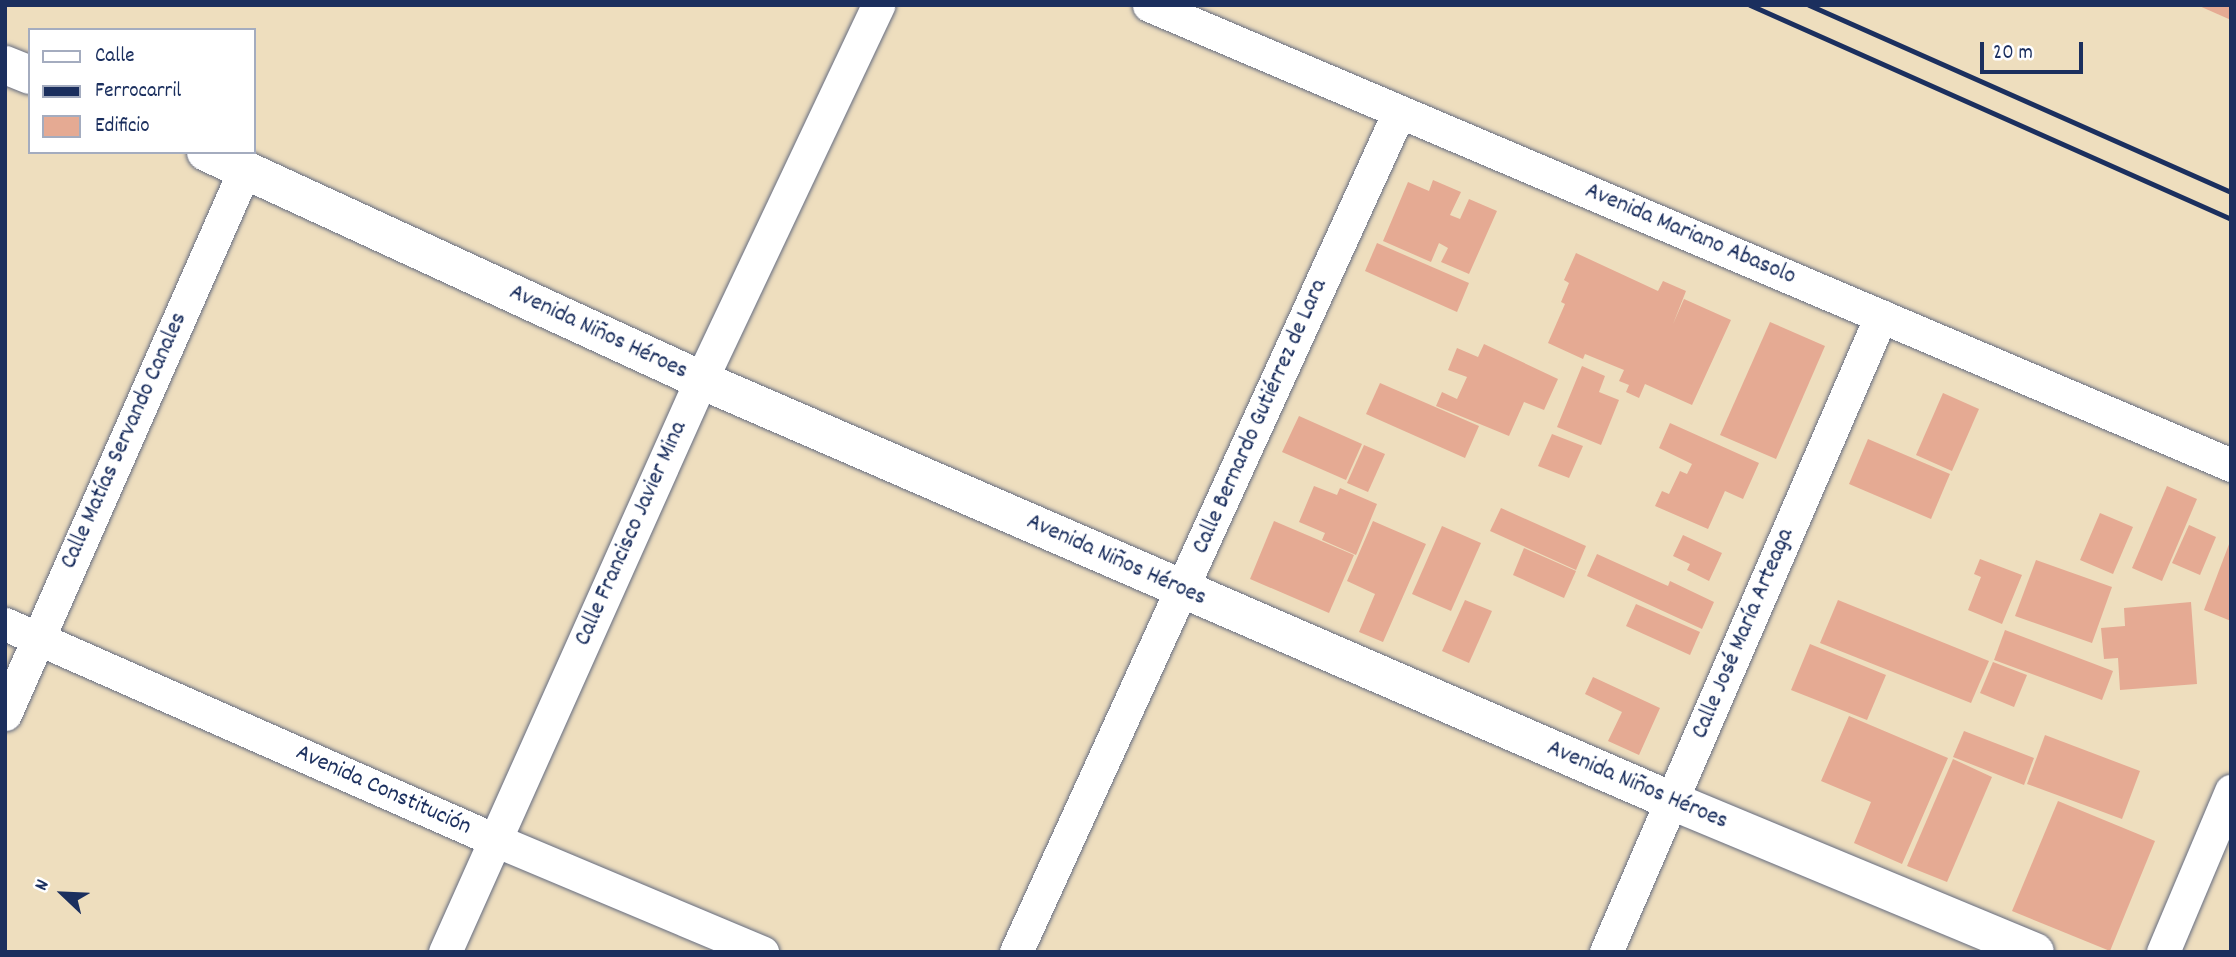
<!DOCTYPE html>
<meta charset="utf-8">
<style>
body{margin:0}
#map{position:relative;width:2236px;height:957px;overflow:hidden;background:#eedebe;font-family:Dekko,sans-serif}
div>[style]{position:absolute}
.building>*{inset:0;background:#e5aa93}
.roads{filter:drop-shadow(0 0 2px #656c80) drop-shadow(0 0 2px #656c80)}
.street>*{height:33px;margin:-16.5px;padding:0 16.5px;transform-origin:16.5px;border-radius:16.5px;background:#fff}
.secondary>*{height:38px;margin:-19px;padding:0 19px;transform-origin:19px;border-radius:19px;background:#fff}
.rail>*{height:5px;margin:-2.5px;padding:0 2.5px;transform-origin:2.5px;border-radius:2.5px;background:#1b2f5e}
span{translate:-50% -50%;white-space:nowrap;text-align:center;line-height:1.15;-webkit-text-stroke:5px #fff;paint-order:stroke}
.street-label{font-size:24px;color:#1b2f5e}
.frame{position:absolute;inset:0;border:7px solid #1b2f5e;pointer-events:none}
.legend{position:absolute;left:28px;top:28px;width:228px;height:126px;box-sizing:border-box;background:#fff;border:2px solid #a4acbf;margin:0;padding:9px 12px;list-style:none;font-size:21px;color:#1b2f5e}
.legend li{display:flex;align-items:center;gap:14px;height:35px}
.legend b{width:35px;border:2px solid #a4acbf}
.north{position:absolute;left:28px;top:859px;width:70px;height:70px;-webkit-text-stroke:5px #fff;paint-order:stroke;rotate:293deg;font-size:19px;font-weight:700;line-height:28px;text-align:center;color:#1b2f5e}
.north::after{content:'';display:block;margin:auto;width:24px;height:32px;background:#1b2f5e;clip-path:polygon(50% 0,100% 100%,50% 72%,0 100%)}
.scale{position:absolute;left:1980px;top:42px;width:103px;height:32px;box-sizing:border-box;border:4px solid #1b2f5e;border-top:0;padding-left:9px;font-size:21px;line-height:24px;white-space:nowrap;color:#1b2f5e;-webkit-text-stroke:5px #fff;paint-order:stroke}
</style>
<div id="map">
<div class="building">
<i style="clip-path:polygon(2197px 5px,2231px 5px,2231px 20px)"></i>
<i style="clip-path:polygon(1433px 180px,1461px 192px,1450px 215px,1460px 219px,1469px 199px,1497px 211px,1469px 274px,1441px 262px,1448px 248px,1439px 243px,1431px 262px,1383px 241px,1408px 182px,1429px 191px)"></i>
<i style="clip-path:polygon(1377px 243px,1469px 283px,1457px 312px,1365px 271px)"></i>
<i style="clip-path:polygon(1576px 253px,1658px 291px,1663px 281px,1686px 291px,1673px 324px,1684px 299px,1731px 320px,1692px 405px,1645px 384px,1639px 398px,1626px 392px,1629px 385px,1619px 381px,1624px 370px,1585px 354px,1583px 359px,1548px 343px,1565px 304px,1561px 302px,1569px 283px,1564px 280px)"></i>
<i style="clip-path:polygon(1770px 322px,1825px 346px,1776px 459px,1720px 435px)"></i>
<i style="clip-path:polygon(1484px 344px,1558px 379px,1544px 410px,1524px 402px,1509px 436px,1436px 406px,1442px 392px,1457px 399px,1467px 377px,1448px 370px,1457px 348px,1478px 357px)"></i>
<i style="clip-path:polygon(1582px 366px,1605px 376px,1599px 392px,1619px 400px,1601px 445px,1557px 427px)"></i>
<i style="clip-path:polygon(1380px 383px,1479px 426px,1465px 458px,1366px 414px)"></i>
<i style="clip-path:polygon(1943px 393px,1979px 409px,1952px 471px,1916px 455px)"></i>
<i style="clip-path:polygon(1299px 416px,1362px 444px,1346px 480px,1282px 452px)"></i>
<i style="clip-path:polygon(1670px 423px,1759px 463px,1743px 499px,1725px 491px,1708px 529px,1655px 506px,1662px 491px,1669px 494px,1680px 471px,1687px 474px,1692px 464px,1659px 448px)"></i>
<i style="clip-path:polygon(1552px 434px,1583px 446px,1569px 478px,1538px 466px)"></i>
<i style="clip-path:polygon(1868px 439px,1950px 474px,1931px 519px,1849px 484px)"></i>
<i style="clip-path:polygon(1364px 445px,1385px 454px,1368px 492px,1347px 483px)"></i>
<i style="clip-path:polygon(1314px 486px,1337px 495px,1340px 488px,1377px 504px,1356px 555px,1322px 540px,1325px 533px,1299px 522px)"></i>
<i style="clip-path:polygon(2167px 486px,2197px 499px,2162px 581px,2132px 568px)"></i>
<i style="clip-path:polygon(1501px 508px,1586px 546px,1576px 570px,1490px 531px)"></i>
<i style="clip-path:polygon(2100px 513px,2133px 527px,2113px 574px,2080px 560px)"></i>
<i style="clip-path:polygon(1274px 521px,1354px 555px,1329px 613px,1250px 579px)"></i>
<i style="clip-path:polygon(1373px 521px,1426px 544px,1383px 642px,1359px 632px,1375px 594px,1347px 581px)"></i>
<i style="clip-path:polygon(2189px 525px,2216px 537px,2200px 575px,2172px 563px)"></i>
<i style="clip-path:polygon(1442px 526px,1481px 543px,1451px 611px,1412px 594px)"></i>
<i style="clip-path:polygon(1683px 535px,1722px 553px,1709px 581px,1687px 570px,1690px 564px,1673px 556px)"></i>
<i style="clip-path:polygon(2231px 539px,2231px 621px,2204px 610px)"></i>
<i style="clip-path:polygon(1524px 548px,1576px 571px,1564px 598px,1513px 575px)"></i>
<i style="clip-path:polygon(1597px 554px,1668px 586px,1670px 581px,1714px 602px,1702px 629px,1587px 576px)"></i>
<i style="clip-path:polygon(1980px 559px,2022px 575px,2002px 624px,1968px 610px,1981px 577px,1974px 574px)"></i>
<i style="clip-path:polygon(2036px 560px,2112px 587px,2092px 643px,2015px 616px)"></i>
<i style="clip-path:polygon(1465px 600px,1492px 611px,1469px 663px,1442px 651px)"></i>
<i style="clip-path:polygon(1838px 600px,1989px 661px,1971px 703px,1820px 643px)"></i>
<i style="clip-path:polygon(2191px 602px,2197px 684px,2120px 690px,2118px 658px,2104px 659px,2101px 628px,2125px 626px,2124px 608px)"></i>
<i style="clip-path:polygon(1636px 604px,1700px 632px,1690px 655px,1626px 626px)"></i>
<i style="clip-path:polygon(2005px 630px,2113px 671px,2102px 700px,1994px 660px)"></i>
<i style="clip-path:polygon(1810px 644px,1886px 675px,1867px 720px,1791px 690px)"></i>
<i style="clip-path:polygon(1993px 662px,2027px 675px,2014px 707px,1980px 693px)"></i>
<i style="clip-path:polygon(1593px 677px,1660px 708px,1639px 755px,1608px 741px,1622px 712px,1585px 694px)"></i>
<i style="clip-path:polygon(1849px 716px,1948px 758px,1902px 864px,1854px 843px,1871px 802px,1821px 781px)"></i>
<i style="clip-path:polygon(1964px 731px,2034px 758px,2024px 785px,1953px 757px)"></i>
<i style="clip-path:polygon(2045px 735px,2140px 771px,2122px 819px,2027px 784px)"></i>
<i style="clip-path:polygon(1953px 759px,1992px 777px,1947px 882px,1907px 866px)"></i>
<i style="clip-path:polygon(2058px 801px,2155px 841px,2110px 951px,2012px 911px)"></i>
</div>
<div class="roads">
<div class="street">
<i style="left:1149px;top:5px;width:1176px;rotate:23.03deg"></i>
<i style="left:5px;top:624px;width:535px;rotate:23.79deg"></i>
<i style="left:495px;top:840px;width:290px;rotate:22.8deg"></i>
<i style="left:5px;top:714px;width:596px;rotate:-66.23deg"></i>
<i style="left:445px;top:952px;width:627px;rotate:-65.89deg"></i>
<i style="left:701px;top:380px;width:415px;rotate:-64.7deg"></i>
<i style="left:1016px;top:952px;width:923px;rotate:-65.49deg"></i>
<i style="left:1606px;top:952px;width:693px;rotate:-66.62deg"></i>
<i style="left:2163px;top:952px;width:175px;rotate:-67.1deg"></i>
</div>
<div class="secondary">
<i style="left:5px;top:65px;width:27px;rotate:22deg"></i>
<i style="left:206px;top:152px;width:545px;rotate:24.73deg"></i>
<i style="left:701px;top:380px;width:1058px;rotate:23.44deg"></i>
<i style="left:1672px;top:801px;width:393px;rotate:22.6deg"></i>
</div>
</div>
<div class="rail">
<i style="left:1750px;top:5px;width:526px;rotate:23.98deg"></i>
<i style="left:1809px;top:5px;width:462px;rotate:23.9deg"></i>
</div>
<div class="street-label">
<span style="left:1690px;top:235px;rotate:23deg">Avenida Mariano Abasolo</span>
<span style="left:598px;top:333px;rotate:25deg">Avenida Niños Héroes</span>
<span style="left:1261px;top:417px;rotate:-66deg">Calle Bernardo Gutiérrez de Lara</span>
<span style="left:125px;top:441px;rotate:-66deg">Calle Matías Servando Canales</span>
<span style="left:632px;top:534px;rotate:-66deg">Calle Francisco Javier Mina</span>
<span style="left:1116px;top:561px;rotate:24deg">Avenida Niños Héroes</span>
<span style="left:1744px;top:634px;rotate:-67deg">Calle José María Arteaga</span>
<span style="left:1637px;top:786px;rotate:23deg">Avenida Niños Héroes</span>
<span style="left:383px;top:791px;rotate:24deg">Avenida Constitución</span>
</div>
<div class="frame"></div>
<ul class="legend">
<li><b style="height:9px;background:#fff"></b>Calle</li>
<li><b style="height:9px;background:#1b2f5e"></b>Ferrocarril</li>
<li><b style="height:19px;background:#e5aa93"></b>Edificio</li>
</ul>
<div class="north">N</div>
<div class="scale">20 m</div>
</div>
